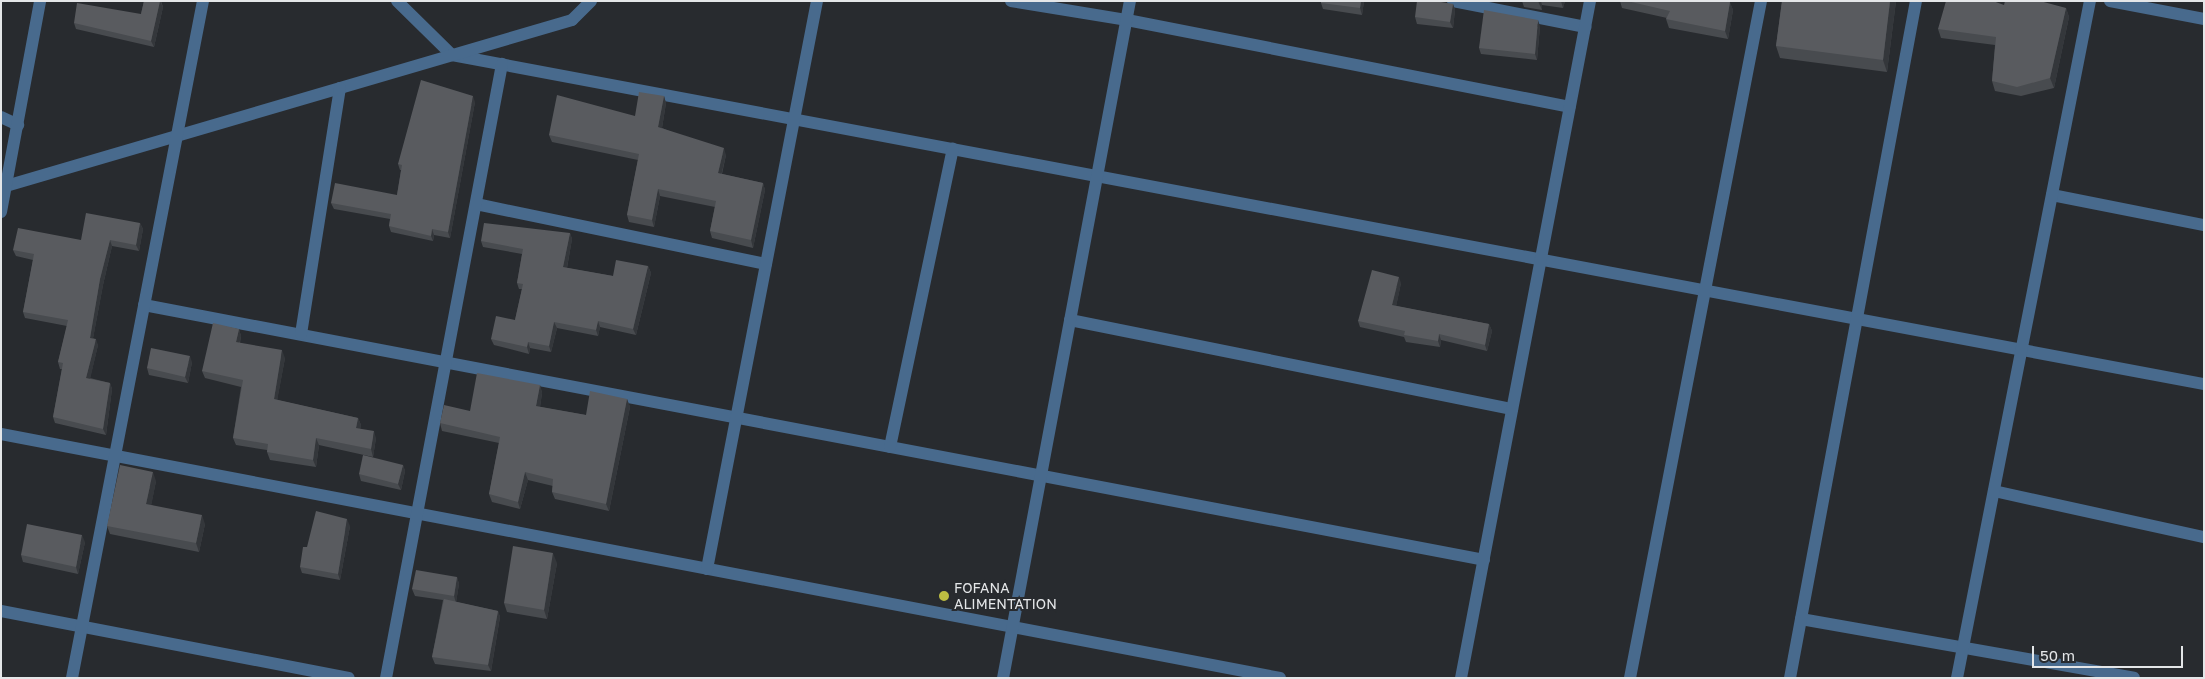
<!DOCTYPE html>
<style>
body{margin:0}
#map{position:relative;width:2205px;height:679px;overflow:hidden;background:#282b2f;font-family:"Golos Text",sans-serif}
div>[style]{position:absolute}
.minor>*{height:12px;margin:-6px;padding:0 6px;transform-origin:6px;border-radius:6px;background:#486a8d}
.wall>*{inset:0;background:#484b4f}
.shaded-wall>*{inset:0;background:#34373b}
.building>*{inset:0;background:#595b5f}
.dots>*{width:14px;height:14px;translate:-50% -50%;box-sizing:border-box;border:2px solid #282b2f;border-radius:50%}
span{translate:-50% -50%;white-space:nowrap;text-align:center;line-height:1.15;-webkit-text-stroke:4px #282b2f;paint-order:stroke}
.poi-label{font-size:14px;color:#e4e6e8}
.left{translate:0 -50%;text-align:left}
.frame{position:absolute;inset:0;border:2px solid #e4e6e8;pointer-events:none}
.scale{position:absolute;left:2032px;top:646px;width:151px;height:22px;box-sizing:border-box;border:2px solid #e4e6e8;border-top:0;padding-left:6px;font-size:15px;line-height:18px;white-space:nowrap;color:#e4e6e8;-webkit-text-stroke:4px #282b2f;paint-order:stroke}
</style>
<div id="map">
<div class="minor">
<i style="left:397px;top:1px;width:77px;rotate:44.5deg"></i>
<i style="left:452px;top:55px;width:1783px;rotate:10.64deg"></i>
<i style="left:1011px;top:1px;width:118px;rotate:9.3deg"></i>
<i style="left:1127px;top:20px;width:451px;rotate:11.1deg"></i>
<i style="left:1453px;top:1px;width:135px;rotate:11.1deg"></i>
<i style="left:2110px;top:1px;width:96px;rotate:10.8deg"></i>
<i style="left:1px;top:117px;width:19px;rotate:25deg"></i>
<i style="left:6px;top:186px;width:590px;rotate:-16.35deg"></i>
<i style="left:572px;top:20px;width:27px;rotate:-45deg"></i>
<i style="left:2052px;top:195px;width:155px;rotate:11.2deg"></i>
<i style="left:476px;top:204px;width:296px;rotate:11.7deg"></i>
<i style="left:1px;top:212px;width:215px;rotate:-79.5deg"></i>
<i style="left:144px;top:305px;width:1364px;rotate:10.77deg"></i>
<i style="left:1070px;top:320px;width:451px;rotate:11.4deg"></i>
<i style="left:301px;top:334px;width:249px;rotate:-81deg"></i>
<i style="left:1px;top:434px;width:1302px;rotate:10.8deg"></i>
<i style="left:890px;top:447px;width:305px;rotate:-78.1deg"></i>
<i style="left:1994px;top:491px;width:215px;rotate:12.4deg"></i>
<i style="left:707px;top:569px;width:579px;rotate:-79.04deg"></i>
<i style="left:1px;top:611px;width:354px;rotate:10.9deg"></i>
<i style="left:1801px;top:619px;width:338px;rotate:10deg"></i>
<i style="left:72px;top:678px;width:690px;rotate:-79.05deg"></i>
<i style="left:386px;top:678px;width:625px;rotate:-79.3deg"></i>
<i style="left:1003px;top:678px;width:689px;rotate:-79.38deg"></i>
<i style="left:1461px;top:678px;width:689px;rotate:-79.21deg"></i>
<i style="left:1630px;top:678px;width:690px;rotate:-79.05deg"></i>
<i style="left:1790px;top:678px;width:689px;rotate:-79.46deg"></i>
<i style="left:1957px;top:678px;width:690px;rotate:-78.89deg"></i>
</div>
<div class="wall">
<i style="clip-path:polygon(144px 1px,161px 1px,163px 7px,154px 47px,76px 29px,74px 23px,141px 14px)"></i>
<i style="clip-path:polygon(1364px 1px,1362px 15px,1323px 9px,1321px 3px)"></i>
<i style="clip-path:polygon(1522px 1px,1565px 1px,1563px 8px,1542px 5px,1542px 10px,1524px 7px)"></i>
<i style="clip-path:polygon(1620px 1px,1729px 1px,1733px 10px,1728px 39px,1669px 28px,1666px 19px,1667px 18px,1622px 8px)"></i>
<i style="clip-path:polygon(1782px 1px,1896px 1px,1887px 72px,1780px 58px,1776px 46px)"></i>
<i style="clip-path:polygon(1453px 4px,1455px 10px,1453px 28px,1417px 24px,1415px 17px)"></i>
<i style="clip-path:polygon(2004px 5px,2066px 8px,2069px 17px,2054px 88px,2021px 96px,1995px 91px,1992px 81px,1995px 45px,1941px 38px,1938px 29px)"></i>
<i style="clip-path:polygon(1540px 26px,1537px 60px,1481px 54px,1479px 48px)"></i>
<i style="clip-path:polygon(664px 96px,666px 103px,662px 128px,726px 155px,722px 174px,763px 183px,765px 190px,753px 248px,712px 238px,710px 231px,715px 207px,660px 196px,654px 227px,629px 222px,627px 215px,638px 160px,552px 142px,549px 135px,635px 116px)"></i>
<i style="clip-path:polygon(475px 102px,450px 238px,434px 235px,433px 241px,391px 232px,389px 226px,390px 219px,334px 209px,331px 203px,397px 195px,401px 170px,400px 170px,398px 164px)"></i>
<i style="clip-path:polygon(140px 223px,143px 229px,139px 251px,112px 246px,103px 285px,93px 338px,98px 345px,90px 378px,110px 383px,112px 389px,106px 435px,55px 423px,53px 417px,62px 369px,60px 369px,58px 362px,67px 326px,25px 318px,23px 312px,33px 260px,16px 256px,13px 250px,81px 240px)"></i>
<i style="clip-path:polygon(570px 233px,572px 239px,567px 268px,613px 276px,648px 266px,651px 273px,636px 335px,600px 327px,598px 336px,557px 328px,551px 352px,530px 348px,529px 354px,494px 345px,491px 339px,515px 320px,522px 289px,519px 289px,517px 283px,522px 254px,483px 247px,481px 241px)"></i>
<i style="clip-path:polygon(1401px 283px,1396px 306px,1489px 324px,1492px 331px,1487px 351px,1441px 340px,1440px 347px,1406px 342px,1404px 337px,1360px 327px,1358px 321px)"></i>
<i style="clip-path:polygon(239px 329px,241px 336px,240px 343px,285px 358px,277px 400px,358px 418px,361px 425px,360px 429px,376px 438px,373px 457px,319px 445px,316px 467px,270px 460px,267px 452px,267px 450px,236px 445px,233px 438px,241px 387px,205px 378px,202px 371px)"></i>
<i style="clip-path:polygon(192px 362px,188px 383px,149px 375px,147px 368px)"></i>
<i style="clip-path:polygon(540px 385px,542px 393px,540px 407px,586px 415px,627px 399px,630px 407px,609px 511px,555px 499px,552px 492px,553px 486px,528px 480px,520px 509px,492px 502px,489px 494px,499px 443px,442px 431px,440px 423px,470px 411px)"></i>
<i style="clip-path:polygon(403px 465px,405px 471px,401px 490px,361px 481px,359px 474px)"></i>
<i style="clip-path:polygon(156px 481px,151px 505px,205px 524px,199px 552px,110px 534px,107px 526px)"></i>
<i style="clip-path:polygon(350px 526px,340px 580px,302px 573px,300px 567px)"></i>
<i style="clip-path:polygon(85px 542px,78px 574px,23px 562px,21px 555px)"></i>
<i style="clip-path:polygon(557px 563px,547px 619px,507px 612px,504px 603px)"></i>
<i style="clip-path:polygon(457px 577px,459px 584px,456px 602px,498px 611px,500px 617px,491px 671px,435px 664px,432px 657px,443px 600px,415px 596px,412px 589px)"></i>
</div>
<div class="shaded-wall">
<i style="clip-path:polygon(160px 1px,163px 7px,154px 47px,151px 41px)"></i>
<i style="clip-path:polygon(1361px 1px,1364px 1px,1362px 15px,1360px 8px)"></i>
<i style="clip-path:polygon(1538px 1px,1541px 1px,1542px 5px,1542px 10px)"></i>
<i style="clip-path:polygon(1561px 1px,1565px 1px,1563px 8px)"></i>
<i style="clip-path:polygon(1890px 1px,1896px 1px,1887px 72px,1883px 60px)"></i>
<i style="clip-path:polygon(1730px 2px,1733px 10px,1728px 39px,1725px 31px)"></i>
<i style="clip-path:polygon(1453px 4px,1455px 10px,1453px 28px,1450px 22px)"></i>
<i style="clip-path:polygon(2066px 8px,2069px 17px,2054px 88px,2050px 78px)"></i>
<i style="clip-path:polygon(1538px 20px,1540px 26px,1537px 60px,1535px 54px)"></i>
<i style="clip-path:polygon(473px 96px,475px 102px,450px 238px,448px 232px)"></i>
<i style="clip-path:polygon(664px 96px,666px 103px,661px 134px,658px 127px)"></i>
<i style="clip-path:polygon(724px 148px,726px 155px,720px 180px,718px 173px)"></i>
<i style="clip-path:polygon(763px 183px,765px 190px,753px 248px,751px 240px)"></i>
<i style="clip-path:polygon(658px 189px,660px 196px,654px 227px,652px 220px)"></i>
<i style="clip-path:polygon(140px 223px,143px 229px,139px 251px,136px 245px)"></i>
<i style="clip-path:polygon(432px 229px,434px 235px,433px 241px,431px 236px)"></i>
<i style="clip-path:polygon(570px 233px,572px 239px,566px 273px,563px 267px)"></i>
<i style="clip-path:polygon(110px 240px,112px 246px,103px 285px,92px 344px,90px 338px,100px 279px)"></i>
<i style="clip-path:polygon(648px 266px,651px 273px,636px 335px,633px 329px)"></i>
<i style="clip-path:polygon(1399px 277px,1401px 283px,1395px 312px,1392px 305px)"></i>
<i style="clip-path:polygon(598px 321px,600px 327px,598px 336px,596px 330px)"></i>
<i style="clip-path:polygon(554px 322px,557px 328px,551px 352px,549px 346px)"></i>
<i style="clip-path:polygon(1489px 324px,1492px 331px,1487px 351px,1485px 345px)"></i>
<i style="clip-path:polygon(239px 329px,241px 336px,238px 349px,236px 342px)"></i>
<i style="clip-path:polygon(1439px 334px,1441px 340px,1440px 347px,1438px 341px)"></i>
<i style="clip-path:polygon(96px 339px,98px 345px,89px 384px,86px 378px)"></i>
<i style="clip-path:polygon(528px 342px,530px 348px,529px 354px,527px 347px)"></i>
<i style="clip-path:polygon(282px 350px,285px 358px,276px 407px,274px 399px)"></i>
<i style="clip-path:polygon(190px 356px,192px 362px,188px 383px,185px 377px)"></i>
<i style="clip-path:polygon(110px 383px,112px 389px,106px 435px,103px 429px)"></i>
<i style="clip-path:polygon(540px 385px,542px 393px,539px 414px,536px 406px)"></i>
<i style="clip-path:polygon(627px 399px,630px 407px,609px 511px,606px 504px)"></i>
<i style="clip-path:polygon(358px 418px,361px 425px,359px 435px,356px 428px)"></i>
<i style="clip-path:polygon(374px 431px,376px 438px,373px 457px,371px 449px)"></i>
<i style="clip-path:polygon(316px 438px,319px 445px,316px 467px,313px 460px)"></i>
<i style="clip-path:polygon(403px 465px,405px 471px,401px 490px,398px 484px)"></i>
<i style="clip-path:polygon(153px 472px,156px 481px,150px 512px,146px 504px)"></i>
<i style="clip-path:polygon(525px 472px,528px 480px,520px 509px,518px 502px)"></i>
<i style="clip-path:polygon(202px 515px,205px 524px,199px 552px,196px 543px)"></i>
<i style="clip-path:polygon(347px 519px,350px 526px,340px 580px,338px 574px)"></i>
<i style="clip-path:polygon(82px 535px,85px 542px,78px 574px,76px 567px)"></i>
<i style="clip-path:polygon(553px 553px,557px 563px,547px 619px,544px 610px)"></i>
<i style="clip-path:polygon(457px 577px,459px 584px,456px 603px,454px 596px)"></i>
<i style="clip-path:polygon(498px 611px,500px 617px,491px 671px,488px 665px)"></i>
</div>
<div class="building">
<i style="clip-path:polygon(144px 1px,160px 1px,151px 41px,74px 23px,77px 3px,141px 14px)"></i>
<i style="clip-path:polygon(1321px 1px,1361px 1px,1360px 8px,1321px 3px)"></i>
<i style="clip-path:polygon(1417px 1px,1435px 1px,1453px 4px,1450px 22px,1415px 17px)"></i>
<i style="clip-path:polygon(1627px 1px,1726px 1px,1730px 2px,1725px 31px,1666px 19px,1670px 11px)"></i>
<i style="clip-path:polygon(1782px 1px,1890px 1px,1883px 60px,1776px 46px)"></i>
<i style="clip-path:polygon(1946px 1px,1993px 1px,2004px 5px,2005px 1px,2040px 1px,2066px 8px,2050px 78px,2017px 87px,1992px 81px,1996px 37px,1938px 29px)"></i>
<i style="clip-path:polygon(1484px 10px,1538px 20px,1535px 54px,1479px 48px)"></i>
<i style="clip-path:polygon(421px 80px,473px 96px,448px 232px,432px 229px,431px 236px,389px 226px,391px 214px,331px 203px,335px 183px,397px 195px,402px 165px,398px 164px)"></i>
<i style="clip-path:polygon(639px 92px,664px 96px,658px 127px,724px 148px,718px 173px,763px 183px,751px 240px,710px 231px,716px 201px,658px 189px,652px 220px,627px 215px,639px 154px,549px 135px,557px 95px,635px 116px)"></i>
<i style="clip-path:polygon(86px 213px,140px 223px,136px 245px,110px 240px,100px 279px,90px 338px,96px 339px,86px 378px,110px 383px,103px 429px,53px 417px,63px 363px,58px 362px,68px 320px,23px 312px,34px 254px,13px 250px,18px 228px,81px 240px)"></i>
<i style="clip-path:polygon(484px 223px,570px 233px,563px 267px,613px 276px,616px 260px,648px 266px,633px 329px,598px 321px,596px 330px,554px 322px,549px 346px,528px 342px,527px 347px,491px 339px,496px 316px,515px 320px,523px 284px,517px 283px,523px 249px,481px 241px)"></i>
<i style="clip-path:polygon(1372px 270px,1399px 277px,1392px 305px,1489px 324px,1485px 345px,1439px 334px,1438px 341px,1404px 335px,1405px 331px,1358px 321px)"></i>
<i style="clip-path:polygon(213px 323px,239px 329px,236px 342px,282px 350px,274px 399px,358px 418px,356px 428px,374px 431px,371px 449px,316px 438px,313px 460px,267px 452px,268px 444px,233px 438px,243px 380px,202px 371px)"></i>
<i style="clip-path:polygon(151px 348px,190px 356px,185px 377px,147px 368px)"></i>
<i style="clip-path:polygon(477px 373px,540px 385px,536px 406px,586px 415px,590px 391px,627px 399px,606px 504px,552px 492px,553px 479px,525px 472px,518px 502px,489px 494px,500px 437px,440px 423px,444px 405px,470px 411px)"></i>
<i style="clip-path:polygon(363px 455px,403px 465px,398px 484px,359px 474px)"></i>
<i style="clip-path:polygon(120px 465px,153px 472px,146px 504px,202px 515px,196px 543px,107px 526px)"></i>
<i style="clip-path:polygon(316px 511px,347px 519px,338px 574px,300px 567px,303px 547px,307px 547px)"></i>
<i style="clip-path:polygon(27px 524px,82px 535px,76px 567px,21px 555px)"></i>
<i style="clip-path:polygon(513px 546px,553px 553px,544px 610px,504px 603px)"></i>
<i style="clip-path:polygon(416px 570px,457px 577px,454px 596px,412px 589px)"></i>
<i style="clip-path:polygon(444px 599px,498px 611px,488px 665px,432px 657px)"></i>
</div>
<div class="dots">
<i style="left:944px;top:596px;background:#bebe42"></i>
</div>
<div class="poi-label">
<span class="left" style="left:954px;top:596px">FOFANA<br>ALIMENTATION</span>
</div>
<div class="frame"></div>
<div class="scale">50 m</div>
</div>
